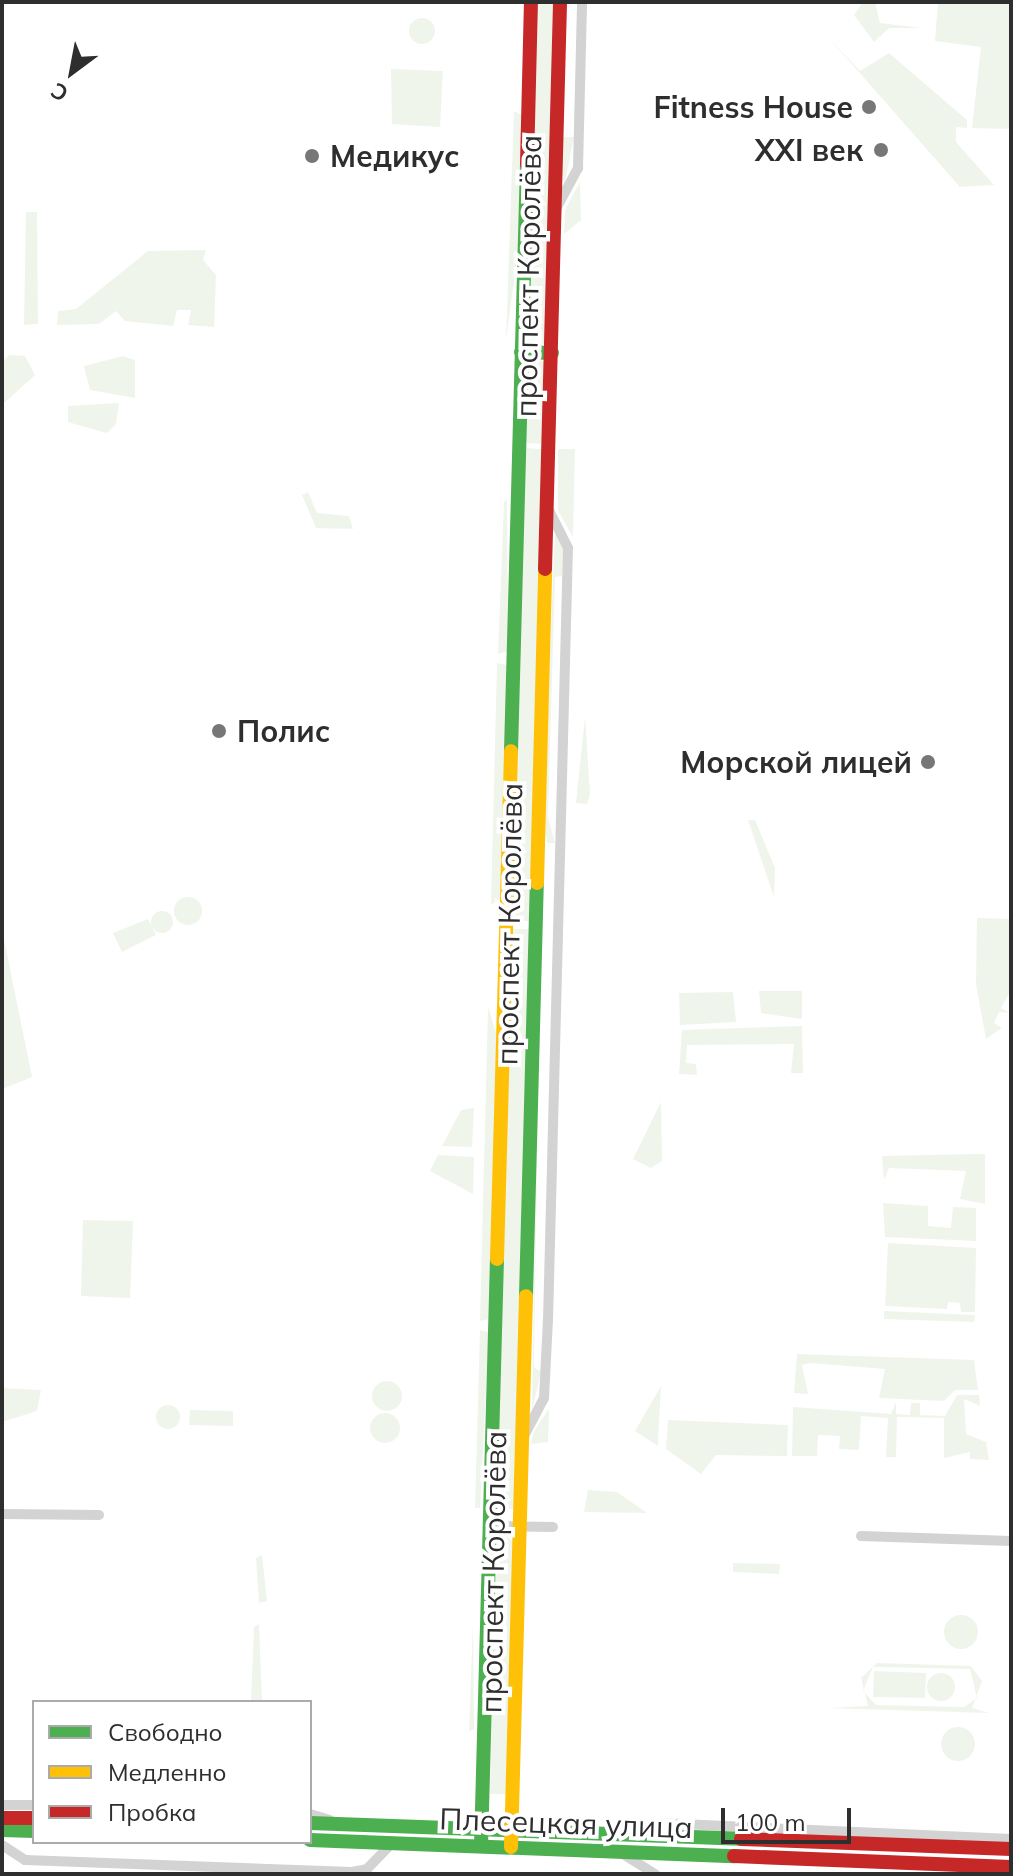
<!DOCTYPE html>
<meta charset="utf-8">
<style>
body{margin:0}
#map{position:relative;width:1013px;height:1876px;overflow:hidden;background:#fff;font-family:Mulish,sans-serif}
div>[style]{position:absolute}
.green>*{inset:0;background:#f0f5eb}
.round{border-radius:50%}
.street>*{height:10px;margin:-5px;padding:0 5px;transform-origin:5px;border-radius:5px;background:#d3d3d3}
.fast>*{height:14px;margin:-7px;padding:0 7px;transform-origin:7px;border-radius:7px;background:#4caf50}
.slow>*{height:14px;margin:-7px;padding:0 7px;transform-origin:7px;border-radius:7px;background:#ffc107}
.jam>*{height:14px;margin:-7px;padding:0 7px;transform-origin:7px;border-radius:7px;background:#c62828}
.dots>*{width:22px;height:22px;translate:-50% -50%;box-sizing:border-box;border:4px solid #fff;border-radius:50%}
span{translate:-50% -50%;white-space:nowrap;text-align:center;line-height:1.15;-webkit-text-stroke:8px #fff;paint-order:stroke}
.poi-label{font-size:30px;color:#2e2e2e;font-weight:700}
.right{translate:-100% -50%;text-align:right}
.left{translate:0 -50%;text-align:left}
.street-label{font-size:30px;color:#2e2e2e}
.frame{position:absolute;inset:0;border:4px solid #2e2e2e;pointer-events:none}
.legend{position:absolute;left:32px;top:1700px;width:280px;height:144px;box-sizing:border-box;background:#fff;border:2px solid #ababab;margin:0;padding:10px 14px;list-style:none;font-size:24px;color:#2e2e2e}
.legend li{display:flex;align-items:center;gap:16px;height:40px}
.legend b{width:40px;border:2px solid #ababab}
.north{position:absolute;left:32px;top:32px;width:80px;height:80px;-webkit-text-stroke:6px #fff;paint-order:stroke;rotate:212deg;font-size:22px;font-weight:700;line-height:32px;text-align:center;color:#2e2e2e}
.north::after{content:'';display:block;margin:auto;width:28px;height:36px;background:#2e2e2e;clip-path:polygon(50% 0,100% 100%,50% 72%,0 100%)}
.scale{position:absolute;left:721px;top:1808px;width:130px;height:36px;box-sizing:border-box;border:4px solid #2e2e2e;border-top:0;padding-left:10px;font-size:24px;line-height:28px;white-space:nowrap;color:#2e2e2e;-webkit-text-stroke:6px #fff;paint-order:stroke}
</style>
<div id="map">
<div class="green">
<i style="clip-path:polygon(537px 2px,555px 2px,546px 344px,527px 343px)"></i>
<i style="clip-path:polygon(863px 2px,875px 2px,880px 23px,921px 28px,889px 28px,874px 42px,854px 15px)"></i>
<i style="clip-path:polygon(938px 2px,1011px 2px,1011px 129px,972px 128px,981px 47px,935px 41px)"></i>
<i class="round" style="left:409px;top:18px;width:26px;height:26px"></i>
<i style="clip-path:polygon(828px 37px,860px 71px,889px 53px,967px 120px,967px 128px,956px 127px,956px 142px,994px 185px,960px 187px)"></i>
<i style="clip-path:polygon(391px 69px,443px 71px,440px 127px,392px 124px)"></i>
<i style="clip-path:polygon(514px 111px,522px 115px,518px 251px,506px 341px)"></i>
<i style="clip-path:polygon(561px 137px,574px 137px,564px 187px,561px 156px)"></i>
<i style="clip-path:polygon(580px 182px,581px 220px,564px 234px,565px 210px)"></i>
<i style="clip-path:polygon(26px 212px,37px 212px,38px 324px,24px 325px)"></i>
<i style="clip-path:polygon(206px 250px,203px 260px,216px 275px,214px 327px,188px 325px,191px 310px,177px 310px,173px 326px,125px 321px,116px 311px,99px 324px,57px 325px,58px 311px,76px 309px,148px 251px)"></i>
<i style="clip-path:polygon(9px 355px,25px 356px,35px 375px,2px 405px,2px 362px)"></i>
<i style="clip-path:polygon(123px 356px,135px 360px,135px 398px,90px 390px,84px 366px)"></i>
<i style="clip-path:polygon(539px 359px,545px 363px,543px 444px,525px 443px,527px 363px)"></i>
<i style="clip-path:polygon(119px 403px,116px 424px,107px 433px,68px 422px,68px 406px)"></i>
<i style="clip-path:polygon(525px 448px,542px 449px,530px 921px,512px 921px)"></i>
<i style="clip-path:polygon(558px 449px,575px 449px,573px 537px,558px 511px)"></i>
<i style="clip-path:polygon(308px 492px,317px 513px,349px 516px,353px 529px,316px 528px,302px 495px)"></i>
<i style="clip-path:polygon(507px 499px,508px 651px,498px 654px,504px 502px)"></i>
<i style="clip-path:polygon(555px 532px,563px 549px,562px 576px,555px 577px,548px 817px,555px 843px,547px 843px,543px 817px)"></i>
<i style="clip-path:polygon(497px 663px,507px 665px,500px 899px,491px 905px)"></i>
<i style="clip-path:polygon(585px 717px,590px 794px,587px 804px,576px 803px)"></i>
<i style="clip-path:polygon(748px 820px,755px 820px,775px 868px,774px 897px)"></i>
<i class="round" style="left:174px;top:897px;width:28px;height:28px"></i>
<i class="round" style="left:151px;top:911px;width:22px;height:22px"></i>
<i style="clip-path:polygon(977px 918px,1011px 919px,1011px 990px,1001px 1008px,1010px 1013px,999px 1012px,994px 1023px,1002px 1028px,986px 1039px,976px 984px)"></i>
<i style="clip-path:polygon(148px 919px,156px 935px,122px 952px,113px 933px)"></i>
<i style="clip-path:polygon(2px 929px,32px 1077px,2px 1089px)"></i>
<i style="clip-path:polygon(511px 929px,529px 929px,514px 1509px,496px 1508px)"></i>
<i style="clip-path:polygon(540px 935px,534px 1367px,541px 1372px,532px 1411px)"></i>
<i style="clip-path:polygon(759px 991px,802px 991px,802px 1019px,761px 1013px)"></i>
<i style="clip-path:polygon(733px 992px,736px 1022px,680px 1025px,679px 993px)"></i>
<i style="clip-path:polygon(488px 1007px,497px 1036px,489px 1319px,480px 1321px)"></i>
<i style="clip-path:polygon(802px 1026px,803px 1073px,791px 1073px,794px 1044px,687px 1045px,686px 1063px,696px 1064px,697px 1075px,679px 1074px,682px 1030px)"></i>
<i style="clip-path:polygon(661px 1102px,662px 1161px,651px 1168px,633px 1159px)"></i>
<i style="clip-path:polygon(474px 1108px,472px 1147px,442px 1146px,461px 1110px)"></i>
<i style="clip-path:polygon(978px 1154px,985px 1154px,985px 1204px,960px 1199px,966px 1171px,889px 1168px,884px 1180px,882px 1156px)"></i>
<i style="clip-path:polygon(438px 1155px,474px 1157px,473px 1194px,430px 1171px)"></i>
<i style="clip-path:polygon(883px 1203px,928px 1206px,928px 1226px,951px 1228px,953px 1207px,976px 1208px,976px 1241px,885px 1237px)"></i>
<i style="clip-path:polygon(83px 1220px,133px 1221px,130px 1298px,81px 1296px)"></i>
<i style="clip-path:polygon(888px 1243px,976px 1248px,975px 1312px,961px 1312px,960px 1303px,948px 1302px,947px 1309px,885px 1306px)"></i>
<i style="clip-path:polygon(884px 1311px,975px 1315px,974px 1322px,884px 1319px)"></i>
<i style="clip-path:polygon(480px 1330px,489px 1332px,480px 1508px,475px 1508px)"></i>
<i style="clip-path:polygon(797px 1354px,974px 1360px,978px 1390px,955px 1390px,944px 1401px,879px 1398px,885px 1369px,810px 1363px,802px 1365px,808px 1394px,794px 1393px)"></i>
<i class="round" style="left:372px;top:1381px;width:30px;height:30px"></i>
<i style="clip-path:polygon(661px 1386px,659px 1420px,658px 1446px,635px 1431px)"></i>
<i style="clip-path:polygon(2px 1388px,41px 1390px,37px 1411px,2px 1422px)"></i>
<i style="clip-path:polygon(957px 1395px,979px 1395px,980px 1406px,964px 1399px,966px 1434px,986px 1442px,989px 1460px,970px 1459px,970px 1452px,944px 1458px,944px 1418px,897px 1417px,896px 1457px,886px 1457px,888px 1418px,861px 1416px,859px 1450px,839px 1449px,840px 1436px,818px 1435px,817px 1456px,792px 1456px,793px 1407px,891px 1414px,896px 1402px,896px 1414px,910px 1415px,911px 1403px,920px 1403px,920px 1415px,945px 1416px)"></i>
<i class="round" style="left:156px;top:1405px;width:24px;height:24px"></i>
<i style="clip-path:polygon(549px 1409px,548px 1442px,531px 1444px,534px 1431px)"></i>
<i style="clip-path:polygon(190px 1410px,233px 1411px,233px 1426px,189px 1425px)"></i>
<i class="round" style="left:370px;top:1413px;width:30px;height:30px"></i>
<i style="clip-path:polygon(668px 1420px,788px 1425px,787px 1456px,716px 1455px,701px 1474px,666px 1449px)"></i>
<i style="clip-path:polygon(588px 1490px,617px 1492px,647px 1513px,584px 1512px)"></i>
<i style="clip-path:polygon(504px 1535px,513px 1541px,507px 1794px,490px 1794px,496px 1538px)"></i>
<i style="clip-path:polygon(262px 1555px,267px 1601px,259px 1603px,256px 1558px)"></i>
<i style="clip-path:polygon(733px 1563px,780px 1564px,779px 1574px,733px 1572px)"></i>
<i class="round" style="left:944px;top:1615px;width:34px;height:34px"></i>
<i style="clip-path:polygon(473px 1622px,474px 1729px,469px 1731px)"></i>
<i style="clip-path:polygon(259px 1624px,262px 1702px,251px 1702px,254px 1627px)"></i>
<i style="clip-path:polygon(evenodd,877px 1663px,971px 1666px,982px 1681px,972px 1708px,989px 1713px,827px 1708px,868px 1706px,861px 1678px,877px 1663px,873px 1667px,970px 1669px,977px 1698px,964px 1707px,876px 1705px,863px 1691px,873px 1667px)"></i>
<i style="clip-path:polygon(874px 1671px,926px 1673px,925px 1698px,873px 1697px)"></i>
<i class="round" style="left:927px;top:1673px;width:28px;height:28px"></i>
<i class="round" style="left:941px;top:1727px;width:34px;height:34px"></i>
</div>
<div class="street">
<i style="left:556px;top:209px;width:47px;rotate:-61.8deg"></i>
<i style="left:578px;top:168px;width:166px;rotate:-88.6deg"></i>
<i style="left:523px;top:1438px;width:45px;rotate:-62.3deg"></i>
<i style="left:544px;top:1398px;width:78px;rotate:-87.1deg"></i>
<i style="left:548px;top:1320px;width:772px;rotate:-88.52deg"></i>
<i style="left:568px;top:548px;width:42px;rotate:-116.6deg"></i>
<i style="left:2px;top:1514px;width:97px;rotate:0.6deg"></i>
<i style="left:488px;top:1526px;width:65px;rotate:0.9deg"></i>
<i style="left:861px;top:1536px;width:150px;rotate:1.9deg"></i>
<i style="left:2px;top:1805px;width:32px"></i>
<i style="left:310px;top:1814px;width:21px;rotate:17deg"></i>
<i style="left:623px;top:1832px;width:37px;rotate:-14deg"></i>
<i style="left:659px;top:1823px;width:352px;rotate:2.6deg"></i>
<i style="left:2px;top:1845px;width:27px;rotate:33deg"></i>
<i style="left:25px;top:1860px;width:327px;rotate:2.1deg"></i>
<i style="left:352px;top:1872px;width:15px;rotate:-11deg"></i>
<i style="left:367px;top:1869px;width:36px;rotate:-46deg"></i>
<i style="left:623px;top:1854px;width:38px;rotate:32deg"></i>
</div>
<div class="fast">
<i style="left:521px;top:352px;width:31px;rotate:2deg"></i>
<i style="left:511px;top:751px;width:587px;rotate:-88.44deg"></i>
<i style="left:526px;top:1296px;width:413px;rotate:-88.5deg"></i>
<i style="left:310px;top:1823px;width:431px;rotate:2.1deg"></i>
<i style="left:2px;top:1830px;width:32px;rotate:2deg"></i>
<i style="left:310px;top:1840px;width:424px;rotate:2.2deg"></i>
<i style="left:481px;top:1846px;width:587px;rotate:-88.44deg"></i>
</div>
<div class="slow">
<i style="left:537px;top:883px;width:314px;rotate:-88.5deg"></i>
<i style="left:497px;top:1259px;width:508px;rotate:-88.42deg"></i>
<i style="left:511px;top:1847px;width:551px;rotate:-88.44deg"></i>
</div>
<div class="jam">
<i style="left:527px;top:164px;width:162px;rotate:-88.6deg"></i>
<i style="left:545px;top:569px;width:567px;rotate:-88.48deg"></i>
<i style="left:2px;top:1818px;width:32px"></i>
<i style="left:741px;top:1839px;width:270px;rotate:2.1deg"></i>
<i style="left:734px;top:1856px;width:277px;rotate:2.3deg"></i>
</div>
<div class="dots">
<i style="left:869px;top:107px;background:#777"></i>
<i style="left:881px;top:150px;background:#777"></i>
<i style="left:312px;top:156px;background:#777"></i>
<i style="left:219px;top:731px;background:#777"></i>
<i style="left:928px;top:762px;background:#777"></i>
</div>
<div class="poi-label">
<span class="right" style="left:853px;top:107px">Fitness House</span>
<span class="right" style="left:863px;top:150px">XXI век</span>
<span class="left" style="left:330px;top:156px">Медикус</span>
<span class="left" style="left:237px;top:731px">Полис</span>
<span class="right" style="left:912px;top:762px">Морской лицей</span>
</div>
<div class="street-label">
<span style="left:528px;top:276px;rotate:-89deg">проспект Королёва</span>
<span style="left:509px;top:924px;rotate:-89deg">проспект Королёва</span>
<span style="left:493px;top:1572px;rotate:-89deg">проспект Королёва</span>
<span style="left:566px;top:1823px;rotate:2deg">Плесецкая улица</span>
</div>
<div class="frame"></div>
<ul class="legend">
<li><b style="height:10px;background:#4caf50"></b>Свободно</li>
<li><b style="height:10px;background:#ffc107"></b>Медленно</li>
<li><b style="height:10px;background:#c62828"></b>Пробка</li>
</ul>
<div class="north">С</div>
<div class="scale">100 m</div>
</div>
